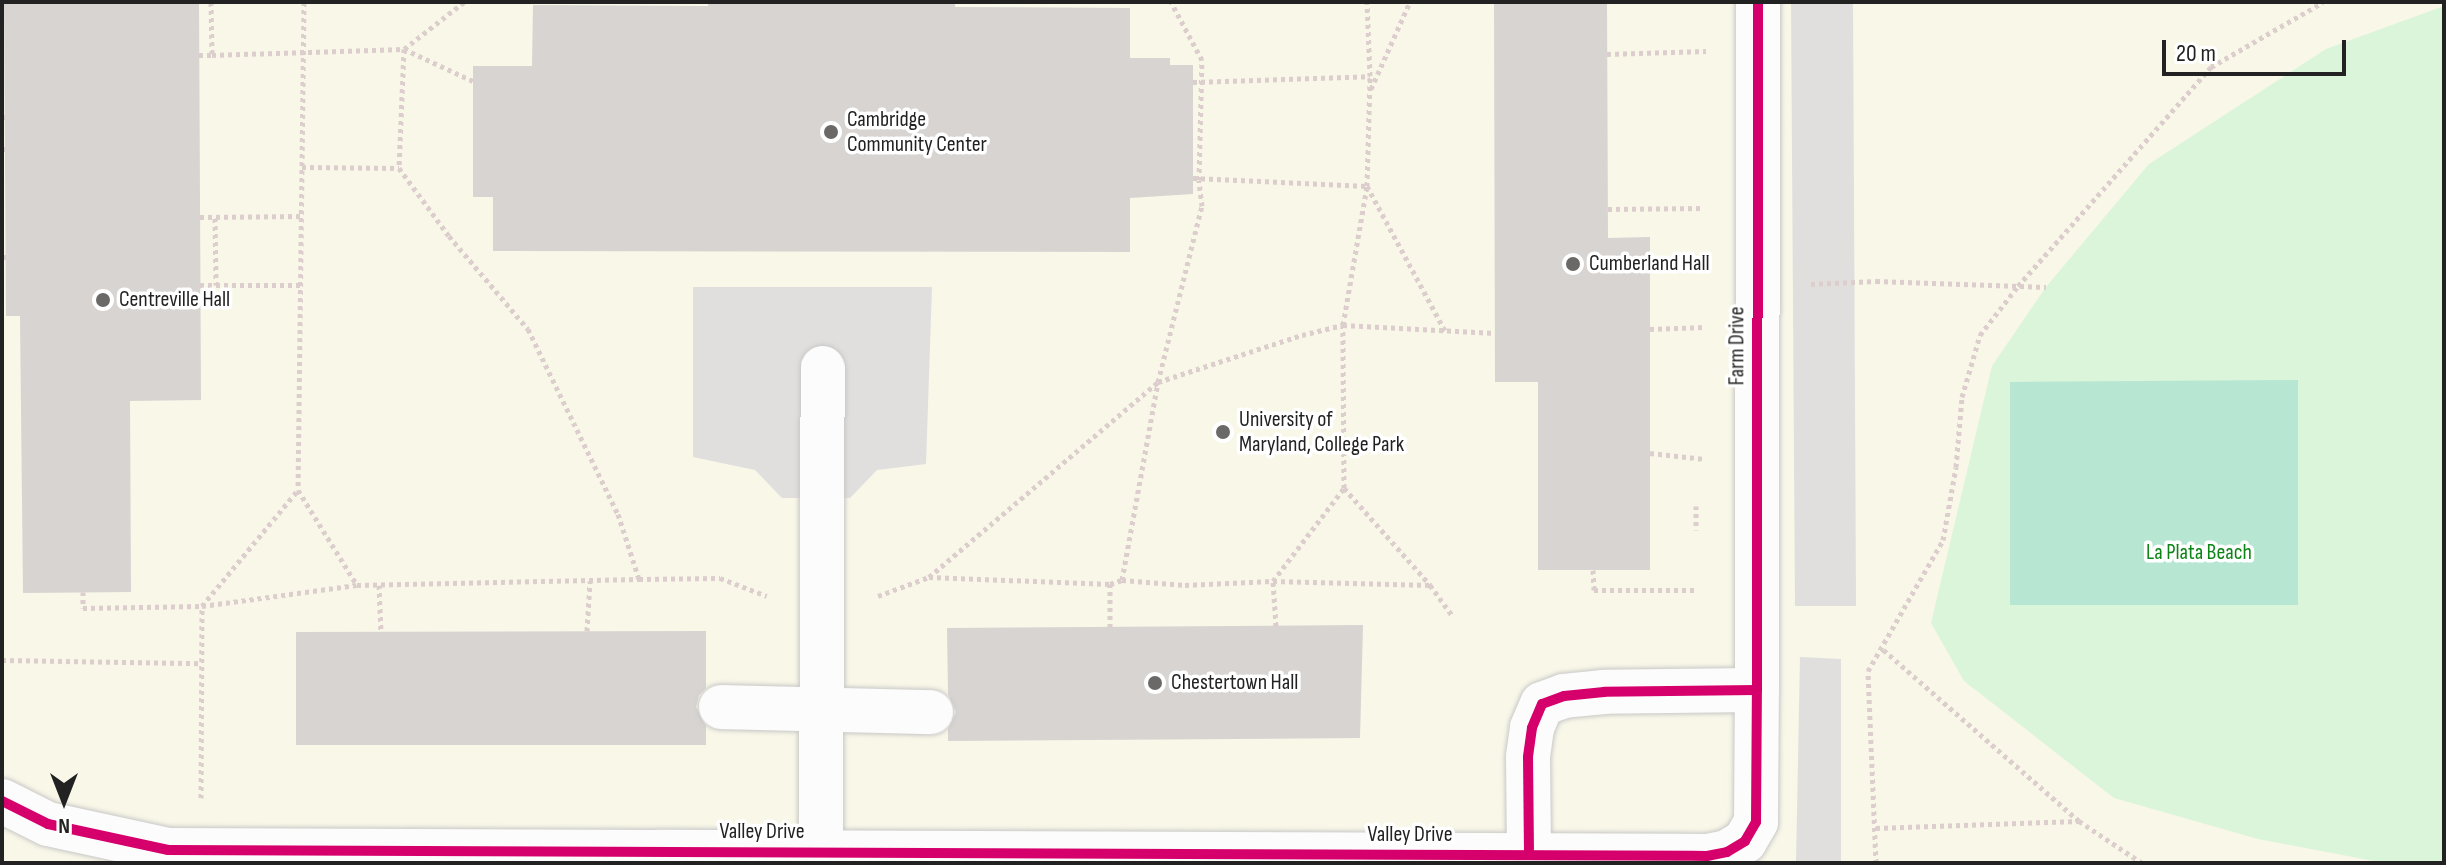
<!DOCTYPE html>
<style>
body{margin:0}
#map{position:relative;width:2446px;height:865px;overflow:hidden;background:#f0eeeb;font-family:"Sofia Sans Condensed",sans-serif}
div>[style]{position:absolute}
.education>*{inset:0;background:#f8f7e8}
.park>*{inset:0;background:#daf5da}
.pitch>*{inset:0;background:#b7e6d2}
.parking>*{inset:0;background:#e0dfde}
.building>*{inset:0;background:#d7d4d2}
.path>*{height:5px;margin-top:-2.5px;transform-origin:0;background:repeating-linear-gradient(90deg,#dccecd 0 4px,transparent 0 8px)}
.roads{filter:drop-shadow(0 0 2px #c9c8c7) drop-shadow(0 0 2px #c9c8c7)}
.minor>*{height:44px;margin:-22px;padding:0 22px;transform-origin:22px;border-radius:22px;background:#fdfcfc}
.cycleway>*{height:10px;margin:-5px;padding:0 5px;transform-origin:5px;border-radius:5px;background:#d6006c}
.dots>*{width:22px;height:22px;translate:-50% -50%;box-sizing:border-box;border:4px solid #fff;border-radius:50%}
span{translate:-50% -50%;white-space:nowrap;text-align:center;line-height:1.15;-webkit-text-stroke:7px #fff;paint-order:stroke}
.poi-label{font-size:22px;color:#222}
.left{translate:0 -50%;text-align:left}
.street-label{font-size:22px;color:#222}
.park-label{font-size:22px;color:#0c8416}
.frame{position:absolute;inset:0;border:4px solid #222;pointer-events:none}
.north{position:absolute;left:24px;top:761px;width:80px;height:80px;-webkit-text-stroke:6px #fff;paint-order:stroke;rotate:180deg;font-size:22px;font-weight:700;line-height:32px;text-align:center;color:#222}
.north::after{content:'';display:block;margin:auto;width:28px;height:36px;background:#222;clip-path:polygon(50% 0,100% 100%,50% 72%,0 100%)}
.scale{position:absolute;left:2162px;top:40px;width:184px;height:36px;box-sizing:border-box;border:4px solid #222;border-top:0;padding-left:10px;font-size:24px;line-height:28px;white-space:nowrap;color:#222;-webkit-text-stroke:6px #fff;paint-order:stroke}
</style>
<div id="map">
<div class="education">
<i style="clip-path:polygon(2px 2px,2444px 2px,2444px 863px,2px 863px)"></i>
</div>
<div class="park">
<i style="clip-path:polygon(2444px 6px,2444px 863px,2384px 863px,2258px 839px,2114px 798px,1964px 681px,1931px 623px,1992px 366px,2046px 287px,2149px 164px,2326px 49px)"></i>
</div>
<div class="pitch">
<i style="clip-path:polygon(2298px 380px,2298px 605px,2010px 605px,2010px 382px)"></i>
</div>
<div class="parking">
<i style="clip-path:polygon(1791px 2px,1853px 2px,1856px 606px,1795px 606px)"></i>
<i style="clip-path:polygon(693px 287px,932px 287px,926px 464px,877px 470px,850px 498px,782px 498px,755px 470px,693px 457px)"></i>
<i style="clip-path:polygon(1800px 657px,1841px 659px,1841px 863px,1796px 863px)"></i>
</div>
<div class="building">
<i style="clip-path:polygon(4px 2px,199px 2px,201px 400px,130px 401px,131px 592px,23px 593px,20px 316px,6px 316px)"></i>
<i style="clip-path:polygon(708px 2px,955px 2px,955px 7px,1130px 8px,1130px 58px,1170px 58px,1170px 65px,1193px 65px,1193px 194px,1130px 198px,1130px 252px,493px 251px,493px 197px,473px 197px,473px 66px,532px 66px,533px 5px,708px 6px)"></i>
<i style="clip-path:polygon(1494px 2px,1607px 2px,1608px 238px,1650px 237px,1650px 570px,1538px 570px,1538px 382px,1495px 382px)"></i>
<i style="clip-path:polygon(1363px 625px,1360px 738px,948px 741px,948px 729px,956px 712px,948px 694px,947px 628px)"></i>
<i style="clip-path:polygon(706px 631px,706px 688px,699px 695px,696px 707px,706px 726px,706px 745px,296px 745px,296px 632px)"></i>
</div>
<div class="path">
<i style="left:211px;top:2px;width:53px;rotate:88.9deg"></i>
<i style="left:212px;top:55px;width:192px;rotate:-1.8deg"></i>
<i style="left:404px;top:49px;width:76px;rotate:24.9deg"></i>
<i style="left:304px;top:2px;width:488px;rotate:90.7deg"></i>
<i style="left:298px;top:490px;width:112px;rotate:58.2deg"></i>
<i style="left:357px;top:585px;width:282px;rotate:-1.2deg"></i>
<i style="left:464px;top:2px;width:76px;rotate:141.9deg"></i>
<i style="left:404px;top:49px;width:119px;rotate:92.4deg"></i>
<i style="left:399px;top:168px;width:84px;rotate:53.7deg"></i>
<i style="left:449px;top:236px;width:122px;rotate:49.7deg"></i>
<i style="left:528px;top:329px;width:206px;rotate:64.1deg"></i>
<i style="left:618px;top:514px;width:68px;rotate:72.1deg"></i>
<i style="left:639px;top:579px;width:81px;rotate:-0.7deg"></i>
<i style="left:720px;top:578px;width:50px;rotate:21deg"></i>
<i style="left:2px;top:9px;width:2px"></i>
<i style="left:1607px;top:54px;width:99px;rotate:-1.7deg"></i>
<i style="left:199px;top:55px;width:13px"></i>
<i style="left:1193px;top:82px;width:177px;rotate:-1.9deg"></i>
<i style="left:1371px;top:89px;width:95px;rotate:-65.9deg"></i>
<i style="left:2px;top:117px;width:3px"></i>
<i style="left:2px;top:149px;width:3px"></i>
<i style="left:302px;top:167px;width:97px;rotate:0.6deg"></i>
<i style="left:1193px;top:178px;width:174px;rotate:2.6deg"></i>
<i style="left:1367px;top:186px;width:165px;rotate:61.7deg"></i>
<i style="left:1608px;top:209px;width:96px;rotate:-0.6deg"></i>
<i style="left:200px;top:217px;width:102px;rotate:-0.6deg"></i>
<i style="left:215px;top:218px;width:67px;rotate:89.1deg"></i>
<i style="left:2px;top:257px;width:4px"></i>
<i style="left:1811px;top:284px;width:65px;rotate:-2.6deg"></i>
<i style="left:1876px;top:281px;width:170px;rotate:2deg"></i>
<i style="left:200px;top:285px;width:101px"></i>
<i style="left:1650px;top:329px;width:55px;rotate:-2.1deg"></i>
<i style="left:1650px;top:453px;width:55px;rotate:6.2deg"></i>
<i style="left:1344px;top:488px;width:130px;rotate:48.4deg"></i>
<i style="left:1430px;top:585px;width:39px;rotate:54deg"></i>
<i style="left:1696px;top:506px;width:24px;rotate:90deg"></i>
<i style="left:1593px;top:570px;width:20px;rotate:87deg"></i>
<i style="left:1594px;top:590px;width:102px"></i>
<i style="left:929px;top:577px;width:181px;rotate:2.2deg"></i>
<i style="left:1110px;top:584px;width:13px;rotate:-18deg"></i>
<i style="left:1122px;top:580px;width:63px;rotate:4.5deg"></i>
<i style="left:1185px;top:585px;width:88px;rotate:-2.6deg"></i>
<i style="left:1273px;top:581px;width:157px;rotate:1.5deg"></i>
<i style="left:1122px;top:580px;width:201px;rotate:-79.7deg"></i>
<i style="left:1158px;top:382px;width:181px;rotate:-76deg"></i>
<i style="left:1202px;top:206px;width:26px;rotate:-97deg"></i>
<i style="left:1199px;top:180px;width:120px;rotate:-88.6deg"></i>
<i style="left:1202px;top:60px;width:66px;rotate:-118.1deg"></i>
<i style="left:1110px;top:584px;width:43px;rotate:90deg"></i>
<i style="left:379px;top:585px;width:47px;rotate:87.6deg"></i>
<i style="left:83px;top:592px;width:16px;rotate:90deg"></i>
<i style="left:83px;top:608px;width:119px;rotate:-1deg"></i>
<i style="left:202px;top:606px;width:156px;rotate:-7.7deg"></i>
<i style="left:878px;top:596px;width:54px;rotate:-20.4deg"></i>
<i style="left:929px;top:577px;width:301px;rotate:-40.4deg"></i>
<i style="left:1158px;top:382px;width:151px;rotate:-18.1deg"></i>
<i style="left:1302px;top:335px;width:42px;rotate:-13.7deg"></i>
<i style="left:1343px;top:325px;width:152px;rotate:3deg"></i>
<i style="left:1276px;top:626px;width:45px;rotate:-93.8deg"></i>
<i style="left:1273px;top:581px;width:117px;rotate:-52.6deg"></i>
<i style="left:1344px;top:488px;width:163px;rotate:-90.4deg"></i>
<i style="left:1343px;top:325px;width:141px;rotate:-80.2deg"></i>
<i style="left:1367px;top:186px;width:110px;rotate:-88.4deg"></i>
<i style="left:1370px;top:76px;width:74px;rotate:-92.3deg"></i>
<i style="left:587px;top:631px;width:50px;rotate:-86.6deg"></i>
<i style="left:2px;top:660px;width:200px;rotate:0.9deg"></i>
<i style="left:201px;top:798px;width:192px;rotate:-89.7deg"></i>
<i style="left:202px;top:606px;width:151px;rotate:-50.4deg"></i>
<i style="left:2079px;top:821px;width:76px;rotate:33.7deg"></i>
<i style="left:1876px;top:828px;width:203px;rotate:-2deg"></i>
<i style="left:2079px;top:821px;width:264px;rotate:-138.8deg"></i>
<i style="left:1876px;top:863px;width:192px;rotate:-92.4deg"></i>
<i style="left:1868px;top:671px;width:151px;rotate:-60.2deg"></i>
<i style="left:1943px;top:540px;width:74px;rotate:-79.9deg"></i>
<i style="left:1956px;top:467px;width:70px;rotate:-85.1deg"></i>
<i style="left:1962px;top:397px;width:65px;rotate:-73.8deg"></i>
<i style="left:1980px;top:335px;width:62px;rotate:-52.2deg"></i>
<i style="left:2018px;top:286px;width:292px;rotate:-48.6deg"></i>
<i style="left:2211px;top:67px;width:129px;rotate:-30.1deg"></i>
</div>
<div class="roads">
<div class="minor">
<i style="left:1757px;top:690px;width:688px;rotate:-89.92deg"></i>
<i style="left:721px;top:707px;width:210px;rotate:1.4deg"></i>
<i style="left:2px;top:801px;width:51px;rotate:26.6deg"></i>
<i style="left:48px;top:824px;width:123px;rotate:12.2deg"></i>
<i style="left:168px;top:850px;width:1539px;rotate:0.22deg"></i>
<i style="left:1707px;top:856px;width:20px;rotate:-11deg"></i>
<i style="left:1727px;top:852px;width:21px;rotate:-31deg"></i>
<i style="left:1745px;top:841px;width:22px;rotate:-60deg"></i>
<i style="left:1756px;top:822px;width:132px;rotate:-89.6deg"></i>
<i style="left:1757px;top:690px;width:153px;rotate:179.3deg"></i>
<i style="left:1604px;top:692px;width:40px;rotate:174.3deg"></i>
<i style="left:1564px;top:696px;width:23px;rotate:160deg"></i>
<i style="left:1542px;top:704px;width:26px;rotate:113deg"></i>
<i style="left:1532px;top:728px;width:29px;rotate:98deg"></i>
<i style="left:1528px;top:757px;width:98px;rotate:89.4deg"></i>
<i style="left:821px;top:852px;width:484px;rotate:-89.8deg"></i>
</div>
</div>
<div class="cycleway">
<i style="left:1757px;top:690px;width:688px;rotate:-89.92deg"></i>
<i style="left:2px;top:801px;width:51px;rotate:26.6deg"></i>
<i style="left:48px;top:824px;width:123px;rotate:12.2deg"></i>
<i style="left:168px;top:850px;width:1539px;rotate:0.22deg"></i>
<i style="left:1707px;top:856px;width:20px;rotate:-11deg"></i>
<i style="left:1727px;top:852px;width:21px;rotate:-31deg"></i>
<i style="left:1745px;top:841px;width:22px;rotate:-60deg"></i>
<i style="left:1756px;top:822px;width:132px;rotate:-89.6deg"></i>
<i style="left:1757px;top:690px;width:153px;rotate:179.3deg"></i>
<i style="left:1604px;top:692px;width:40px;rotate:174.3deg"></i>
<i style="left:1564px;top:696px;width:23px;rotate:160deg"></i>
<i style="left:1542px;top:704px;width:26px;rotate:113deg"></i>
<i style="left:1532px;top:728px;width:29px;rotate:98deg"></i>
<i style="left:1528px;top:757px;width:98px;rotate:89.4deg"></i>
</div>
<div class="dots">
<i style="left:831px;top:132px;background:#6a6968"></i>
<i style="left:1573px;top:264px;background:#6a6968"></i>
<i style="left:103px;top:300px;background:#6a6968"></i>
<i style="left:1223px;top:432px;background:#6a6968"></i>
<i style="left:1155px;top:683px;background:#6a6968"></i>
</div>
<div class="poi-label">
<span class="left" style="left:847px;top:132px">Cambridge<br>Community Center</span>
<span class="left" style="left:1589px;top:264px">Cumberland Hall</span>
<span class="left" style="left:119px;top:300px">Centreville Hall</span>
<span class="left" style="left:1239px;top:432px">University of<br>Maryland, College Park</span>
<span class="left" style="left:1171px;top:683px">Chestertown Hall</span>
</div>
<div class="street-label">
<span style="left:1737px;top:346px;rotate:-90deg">Farm Drive</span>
<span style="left:762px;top:832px">Valley Drive</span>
<span style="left:1410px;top:835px">Valley Drive</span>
</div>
<div class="park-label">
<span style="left:2199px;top:553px">La Plata Beach</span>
</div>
<div class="frame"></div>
<div class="north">N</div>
<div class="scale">20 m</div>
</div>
